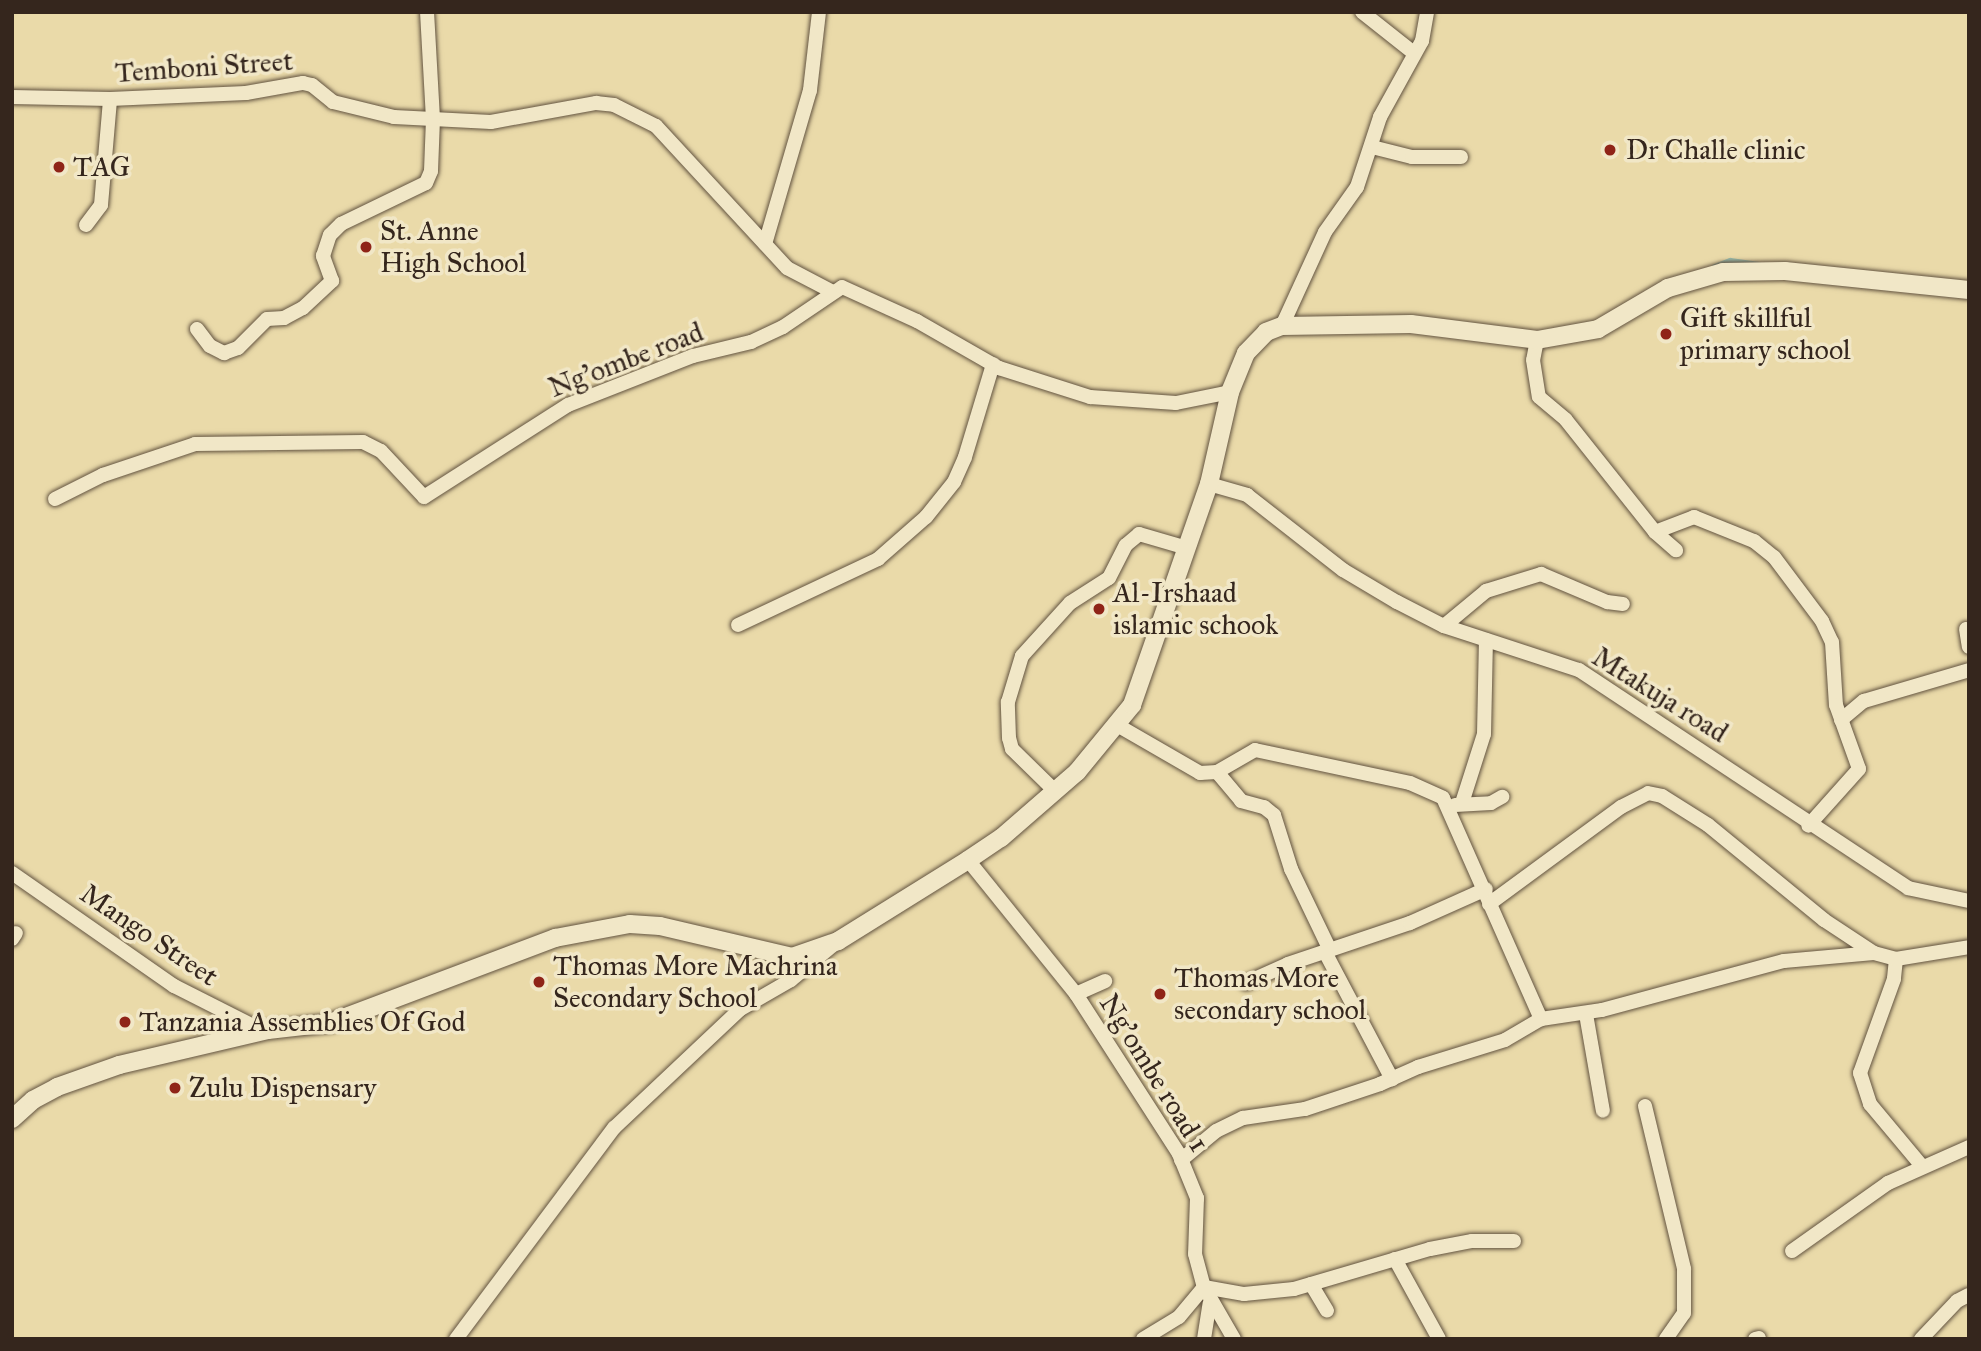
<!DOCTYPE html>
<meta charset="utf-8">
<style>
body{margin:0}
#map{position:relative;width:1981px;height:1351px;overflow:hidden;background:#eadaa9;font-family:"IM FELL Great Primer",serif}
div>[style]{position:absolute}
.stream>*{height:5px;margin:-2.5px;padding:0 2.5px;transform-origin:2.5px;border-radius:2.5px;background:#98baab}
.roads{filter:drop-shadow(0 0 2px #625340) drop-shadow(0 0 2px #625340)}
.minor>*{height:14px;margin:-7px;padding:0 7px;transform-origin:7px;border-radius:7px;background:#f1e7c7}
.tertiary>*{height:18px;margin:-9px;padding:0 9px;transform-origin:9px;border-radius:9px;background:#f1e7c7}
.dots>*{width:19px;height:19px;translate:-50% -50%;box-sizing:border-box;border:4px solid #f1e7c7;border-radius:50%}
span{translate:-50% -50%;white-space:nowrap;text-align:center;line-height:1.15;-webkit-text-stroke:7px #f1e7c7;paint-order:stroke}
.street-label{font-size:28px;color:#35261d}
.poi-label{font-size:28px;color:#35261d}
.left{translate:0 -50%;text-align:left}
.frame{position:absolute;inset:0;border:14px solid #35261d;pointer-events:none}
</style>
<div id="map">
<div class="stream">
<i style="left:1714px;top:266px;width:17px;rotate:-21deg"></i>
<i style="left:1730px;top:260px;width:29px;rotate:8deg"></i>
</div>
<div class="roads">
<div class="minor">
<i style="left:1362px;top:12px;width:66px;rotate:38.3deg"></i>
<i style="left:12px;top:97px;width:98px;rotate:1.2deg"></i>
<i style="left:110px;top:99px;width:136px;rotate:-2.5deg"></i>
<i style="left:246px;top:93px;width:58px;rotate:-10deg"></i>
<i style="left:303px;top:83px;width:9px;rotate:13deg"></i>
<i style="left:312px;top:85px;width:27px;rotate:39deg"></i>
<i style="left:333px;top:102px;width:63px;rotate:13.8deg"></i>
<i style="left:394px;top:117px;width:97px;rotate:3deg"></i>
<i style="left:491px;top:122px;width:107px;rotate:-10.3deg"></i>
<i style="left:596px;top:103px;width:18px;rotate:6deg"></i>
<i style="left:614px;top:105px;width:47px;rotate:26.6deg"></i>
<i style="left:656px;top:126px;width:193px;rotate:47.3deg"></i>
<i style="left:787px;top:268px;width:50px;rotate:27.6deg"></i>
<i style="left:1372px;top:147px;width:41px;rotate:14deg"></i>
<i style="left:1412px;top:157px;width:49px"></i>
<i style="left:86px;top:225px;width:25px;rotate:-53deg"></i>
<i style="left:101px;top:205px;width:106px;rotate:-85.1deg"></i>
<i style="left:765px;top:244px;width:160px;rotate:-73.7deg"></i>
<i style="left:810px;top:90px;width:79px;rotate:-83.4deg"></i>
<i style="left:1282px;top:326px;width:103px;rotate:-65.4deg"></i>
<i style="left:1325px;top:232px;width:55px;rotate:-54.6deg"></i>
<i style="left:1357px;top:187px;width:74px;rotate:-71.8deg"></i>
<i style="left:1380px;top:117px;width:87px;rotate:-61.1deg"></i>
<i style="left:1422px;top:41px;width:29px;rotate:-80deg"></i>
<i style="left:197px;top:329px;width:21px;rotate:53deg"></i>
<i style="left:210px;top:346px;width:16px;rotate:27deg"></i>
<i style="left:224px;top:353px;width:15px;rotate:-20deg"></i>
<i style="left:238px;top:348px;width:41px;rotate:-45deg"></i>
<i style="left:267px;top:319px;width:17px;rotate:-3deg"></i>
<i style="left:284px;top:318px;width:21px;rotate:-28deg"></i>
<i style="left:303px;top:308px;width:40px;rotate:-43deg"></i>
<i style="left:332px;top:281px;width:27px;rotate:-110deg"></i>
<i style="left:323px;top:256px;width:22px;rotate:-72deg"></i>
<i style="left:330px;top:235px;width:16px;rotate:-45deg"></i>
<i style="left:341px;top:224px;width:94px;rotate:-25.8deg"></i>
<i style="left:426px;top:183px;width:13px;rotate:-67deg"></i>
<i style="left:431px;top:171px;width:52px;rotate:-87.8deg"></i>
<i style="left:433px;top:119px;width:107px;rotate:-93.2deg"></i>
<i style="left:1537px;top:340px;width:20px;rotate:101deg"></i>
<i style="left:1533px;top:360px;width:37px;rotate:81deg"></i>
<i style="left:1539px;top:397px;width:35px;rotate:40deg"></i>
<i style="left:1566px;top:420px;width:143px;rotate:51.5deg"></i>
<i style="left:1655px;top:532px;width:28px;rotate:41deg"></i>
<i style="left:1209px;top:484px;width:40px;rotate:16deg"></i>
<i style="left:1247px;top:495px;width:122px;rotate:38deg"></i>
<i style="left:1343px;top:570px;width:63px;rotate:30.7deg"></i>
<i style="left:1397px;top:602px;width:53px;rotate:27.1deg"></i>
<i style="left:1444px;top:626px;width:142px;rotate:18.1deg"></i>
<i style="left:1579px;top:670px;width:395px;rotate:33.5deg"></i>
<i style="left:1908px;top:888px;width:62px;rotate:12deg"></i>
<i style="left:55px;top:499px;width:54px;rotate:-26.6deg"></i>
<i style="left:103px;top:475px;width:97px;rotate:-18.6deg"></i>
<i style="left:195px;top:444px;width:168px;rotate:-0.7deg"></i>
<i style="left:363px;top:442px;width:20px;rotate:27deg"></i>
<i style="left:381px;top:451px;width:63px;rotate:46.9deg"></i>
<i style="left:424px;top:497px;width:171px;rotate:-32.6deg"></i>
<i style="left:568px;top:405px;width:134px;rotate:-21.4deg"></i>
<i style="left:693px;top:356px;width:60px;rotate:-13.6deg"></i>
<i style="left:751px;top:342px;width:35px;rotate:-25deg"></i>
<i style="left:783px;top:327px;width:71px;rotate:-34.1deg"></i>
<i style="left:842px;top:287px;width:82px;rotate:24.4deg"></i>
<i style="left:917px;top:321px;width:95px;rotate:29.8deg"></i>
<i style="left:999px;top:368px;width:96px;rotate:17.7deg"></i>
<i style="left:1090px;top:397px;width:86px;rotate:4deg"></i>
<i style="left:1176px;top:403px;width:55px;rotate:-11.5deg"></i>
<i style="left:1655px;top:532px;width:42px;rotate:-21deg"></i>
<i style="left:1694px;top:517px;width:65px;rotate:21.8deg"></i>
<i style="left:1754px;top:541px;width:26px;rotate:39deg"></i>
<i style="left:1774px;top:557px;width:80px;rotate:53.1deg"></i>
<i style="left:1822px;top:621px;width:23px;rotate:65deg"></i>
<i style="left:1832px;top:642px;width:63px;rotate:86.4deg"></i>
<i style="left:1836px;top:705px;width:68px;rotate:70.2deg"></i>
<i style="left:1859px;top:769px;width:76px;rotate:131.8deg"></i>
<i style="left:738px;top:625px;width:155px;rotate:-25.2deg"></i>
<i style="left:878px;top:559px;width:64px;rotate:-41.2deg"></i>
<i style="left:926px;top:517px;width:45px;rotate:-51.3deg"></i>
<i style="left:954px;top:482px;width:27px;rotate:-66deg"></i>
<i style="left:965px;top:457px;width:97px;rotate:-73.2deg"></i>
<i style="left:1444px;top:626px;width:55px;rotate:-39.8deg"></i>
<i style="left:1486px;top:591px;width:58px;rotate:-17.2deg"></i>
<i style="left:1541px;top:574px;width:72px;rotate:23deg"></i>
<i style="left:1607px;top:602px;width:16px;rotate:7deg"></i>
<i style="left:1966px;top:629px;width:18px;rotate:81deg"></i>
<i style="left:1841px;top:720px;width:30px;rotate:-40deg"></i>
<i style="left:1864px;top:701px;width:109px;rotate:-16.4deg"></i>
<i style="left:1117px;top:725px;width:96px;rotate:30deg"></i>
<i style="left:1200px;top:773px;width:17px;rotate:-3deg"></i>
<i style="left:1217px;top:772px;width:44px;rotate:-30.1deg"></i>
<i style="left:1255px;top:750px;width:158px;rotate:12deg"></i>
<i style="left:1410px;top:783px;width:36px;rotate:24deg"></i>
<i style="left:1443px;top:798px;width:242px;rotate:66.1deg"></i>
<i style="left:1217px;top:772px;width:38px;rotate:50deg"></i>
<i style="left:1241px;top:801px;width:24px;rotate:15deg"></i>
<i style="left:1264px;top:807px;width:13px;rotate:39deg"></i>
<i style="left:1274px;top:815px;width:57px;rotate:72.5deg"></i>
<i style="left:1291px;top:869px;width:90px;rotate:64.3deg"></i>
<i style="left:1055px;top:791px;width:60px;rotate:-135.7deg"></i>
<i style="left:1012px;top:749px;width:11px;rotate:-105deg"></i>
<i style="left:1009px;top:738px;width:36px;rotate:-92deg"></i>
<i style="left:1008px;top:702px;width:48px;rotate:-73.1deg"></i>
<i style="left:1022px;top:656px;width:72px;rotate:-47.8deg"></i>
<i style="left:1070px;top:603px;width:46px;rotate:-32.7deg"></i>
<i style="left:1109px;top:578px;width:37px;rotate:-63deg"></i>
<i style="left:1126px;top:545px;width:17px;rotate:-40deg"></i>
<i style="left:1139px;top:534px;width:50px;rotate:16.3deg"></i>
<i style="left:1462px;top:803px;width:72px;rotate:-72.3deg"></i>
<i style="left:1484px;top:734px;width:94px;rotate:-88.8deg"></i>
<i style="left:1455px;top:805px;width:36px;rotate:-3deg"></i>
<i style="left:1491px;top:803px;width:13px;rotate:-29deg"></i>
<i style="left:968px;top:860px;width:172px;rotate:51.1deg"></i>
<i style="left:1076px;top:994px;width:190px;rotate:57.2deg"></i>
<i style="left:1179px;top:1154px;width:48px;rotate:67.8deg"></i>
<i style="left:1197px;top:1198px;width:56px;rotate:92deg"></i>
<i style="left:1195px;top:1254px;width:34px;rotate:75deg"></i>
<i style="left:1204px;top:1287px;width:60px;rotate:60deg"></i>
<i style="left:12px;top:873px;width:198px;rotate:34.9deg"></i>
<i style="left:174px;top:986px;width:100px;rotate:26.8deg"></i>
<i style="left:1489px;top:904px;width:164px;rotate:-36.3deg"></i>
<i style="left:1621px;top:807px;width:30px;rotate:-27deg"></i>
<i style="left:1648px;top:793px;width:14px;rotate:12deg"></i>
<i style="left:1662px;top:796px;width:54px;rotate:32.2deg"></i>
<i style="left:1708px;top:825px;width:150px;rotate:39.3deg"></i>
<i style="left:1824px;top:920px;width:60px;rotate:33.4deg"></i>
<i style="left:12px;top:939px;width:7px;rotate:-56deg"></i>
<i style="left:1325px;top:952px;width:144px;rotate:62.2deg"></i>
<i style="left:1896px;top:959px;width:20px;rotate:96deg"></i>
<i style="left:1894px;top:979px;width:100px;rotate:109.9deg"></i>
<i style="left:1860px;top:1073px;width:33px;rotate:72deg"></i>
<i style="left:1870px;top:1104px;width:80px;rotate:50.1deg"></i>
<i style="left:1246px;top:983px;width:46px;rotate:-24.3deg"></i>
<i style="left:1288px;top:964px;width:129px;rotate:-18.6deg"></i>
<i style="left:1410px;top:923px;width:83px;rotate:-24.1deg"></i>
<i style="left:1076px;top:994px;width:32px;rotate:-24deg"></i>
<i style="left:1586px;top:1014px;width:98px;rotate:80.1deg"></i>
<i style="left:1645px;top:1106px;width:168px;rotate:76.5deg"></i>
<i style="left:1684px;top:1269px;width:44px;rotate:90deg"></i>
<i style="left:1684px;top:1313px;width:32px;rotate:125deg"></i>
<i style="left:1181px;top:1160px;width:45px;rotate:-39.6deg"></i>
<i style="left:1216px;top:1131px;width:30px;rotate:-26deg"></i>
<i style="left:1243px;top:1118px;width:63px;rotate:-8.3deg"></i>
<i style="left:1305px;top:1109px;width:79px;rotate:-18.4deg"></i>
<i style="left:1380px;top:1084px;width:42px;rotate:-24.1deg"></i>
<i style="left:1418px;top:1067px;width:91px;rotate:-17.2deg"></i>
<i style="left:1505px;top:1040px;width:42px;rotate:-30.3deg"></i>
<i style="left:1541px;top:1019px;width:62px;rotate:-8.4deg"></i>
<i style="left:1602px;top:1010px;width:188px;rotate:-15.1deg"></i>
<i style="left:1784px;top:961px;width:90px;rotate:-5.1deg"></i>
<i style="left:1874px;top:953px;width:23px;rotate:15deg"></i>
<i style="left:1896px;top:959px;width:74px;rotate:-9.3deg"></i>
<i style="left:1792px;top:1251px;width:118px;rotate:-35.3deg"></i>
<i style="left:1888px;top:1183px;width:89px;rotate:-24deg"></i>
<i style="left:1395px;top:1259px;width:91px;rotate:61.2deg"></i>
<i style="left:1311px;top:1284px;width:31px;rotate:59deg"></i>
<i style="left:456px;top:1339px;width:264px;rotate:-53.2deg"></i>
<i style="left:614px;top:1128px;width:172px;rotate:-43.3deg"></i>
<i style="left:739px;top:1010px;width:60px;rotate:-30deg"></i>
<i style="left:791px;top:980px;width:53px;rotate:-39.7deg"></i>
<i style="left:1143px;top:1339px;width:42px;rotate:-31.4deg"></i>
<i style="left:1179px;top:1317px;width:39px;rotate:-50deg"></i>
<i style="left:1204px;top:1287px;width:41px;rotate:9.9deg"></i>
<i style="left:1244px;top:1294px;width:50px;rotate:-5.7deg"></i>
<i style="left:1294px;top:1289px;width:142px;rotate:-16.4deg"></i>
<i style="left:1430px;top:1249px;width:43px;rotate:-10.8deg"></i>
<i style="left:1472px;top:1241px;width:42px"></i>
<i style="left:1204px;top:1339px;width:36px;rotate:-81deg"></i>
<i style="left:1755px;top:1339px;width:4px;rotate:-14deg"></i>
<i style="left:1921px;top:1339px;width:52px;rotate:-46.5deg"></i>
<i style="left:1957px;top:1301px;width:13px;rotate:-27deg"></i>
</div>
<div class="tertiary">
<i style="left:12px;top:1119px;width:28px;rotate:-42deg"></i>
<i style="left:33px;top:1100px;width:27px;rotate:-28deg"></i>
<i style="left:57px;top:1087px;width:66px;rotate:-19.5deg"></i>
<i style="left:119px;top:1065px;width:153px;rotate:-13.2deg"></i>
<i style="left:268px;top:1030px;width:62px;rotate:-6.4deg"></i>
<i style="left:330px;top:1023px;width:241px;rotate:-20.7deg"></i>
<i style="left:555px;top:938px;width:76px;rotate:-10.6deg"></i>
<i style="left:630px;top:924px;width:30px;rotate:4deg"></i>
<i style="left:660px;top:926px;width:136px;rotate:13.2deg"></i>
<i style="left:792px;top:957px;width:49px;rotate:-19.2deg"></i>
<i style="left:838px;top:941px;width:153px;rotate:-31.9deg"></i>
<i style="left:968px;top:860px;width:40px;rotate:-34deg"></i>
<i style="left:1001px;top:838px;width:101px;rotate:-41deg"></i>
<i style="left:1077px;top:772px;width:87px;rotate:-50.6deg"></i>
<i style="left:1132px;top:705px;width:234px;rotate:-70.8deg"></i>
<i style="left:1209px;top:484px;width:94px;rotate:-77.1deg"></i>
<i style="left:1230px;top:392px;width:42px;rotate:-67.7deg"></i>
<i style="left:1246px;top:353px;width:29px;rotate:-46deg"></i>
<i style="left:1266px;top:332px;width:17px;rotate:-21deg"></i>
<i style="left:1282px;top:326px;width:129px;rotate:-0.9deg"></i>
<i style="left:1411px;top:324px;width:127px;rotate:7.2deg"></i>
<i style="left:1537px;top:340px;width:62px;rotate:-10.2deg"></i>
<i style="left:1598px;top:329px;width:81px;rotate:-30.4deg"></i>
<i style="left:1668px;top:288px;width:57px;rotate:-16.2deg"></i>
<i style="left:1723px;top:272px;width:62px;rotate:-0.9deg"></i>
<i style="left:1785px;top:271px;width:185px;rotate:5.9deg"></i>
</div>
</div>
<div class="dots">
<i style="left:1610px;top:150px;background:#8f2418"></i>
<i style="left:59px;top:167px;background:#8f2418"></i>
<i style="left:366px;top:247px;background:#8f2418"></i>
<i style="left:1666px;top:334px;background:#8f2418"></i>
<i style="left:1099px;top:609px;background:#8f2418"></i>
<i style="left:539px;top:982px;background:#8f2418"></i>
<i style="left:1160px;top:994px;background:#8f2418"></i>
<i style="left:125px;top:1022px;background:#8f2418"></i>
<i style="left:175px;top:1088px;background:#8f2418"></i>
</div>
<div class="street-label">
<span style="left:204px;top:67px;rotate:-4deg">Temboni Street</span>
<span style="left:626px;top:360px;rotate:-21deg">Ng'ombe road</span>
<span style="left:1660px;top:695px;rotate:32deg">Mtakuja road</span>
<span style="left:149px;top:935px;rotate:34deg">Mango Street</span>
<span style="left:1154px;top:1073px;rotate:58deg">Ng’ombe road 1</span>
</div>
<div class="poi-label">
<span class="left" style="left:1626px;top:150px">Dr Challe clinic</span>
<span class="left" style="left:73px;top:167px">TAG</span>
<span class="left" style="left:380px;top:247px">St. Anne<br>High School</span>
<span class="left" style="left:1680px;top:334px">Gift skillful<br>primary school</span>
<span class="left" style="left:1113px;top:609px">Al-Irshaad<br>islamic schook</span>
<span class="left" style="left:553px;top:982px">Thomas More Machrina<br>Secondary School</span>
<span class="left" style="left:1174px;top:994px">Thomas More<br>secondary school</span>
<span class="left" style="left:139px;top:1022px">Tanzania Assemblies Of God</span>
<span class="left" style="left:189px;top:1088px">Zulu Dispensary</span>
</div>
<div class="frame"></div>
</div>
